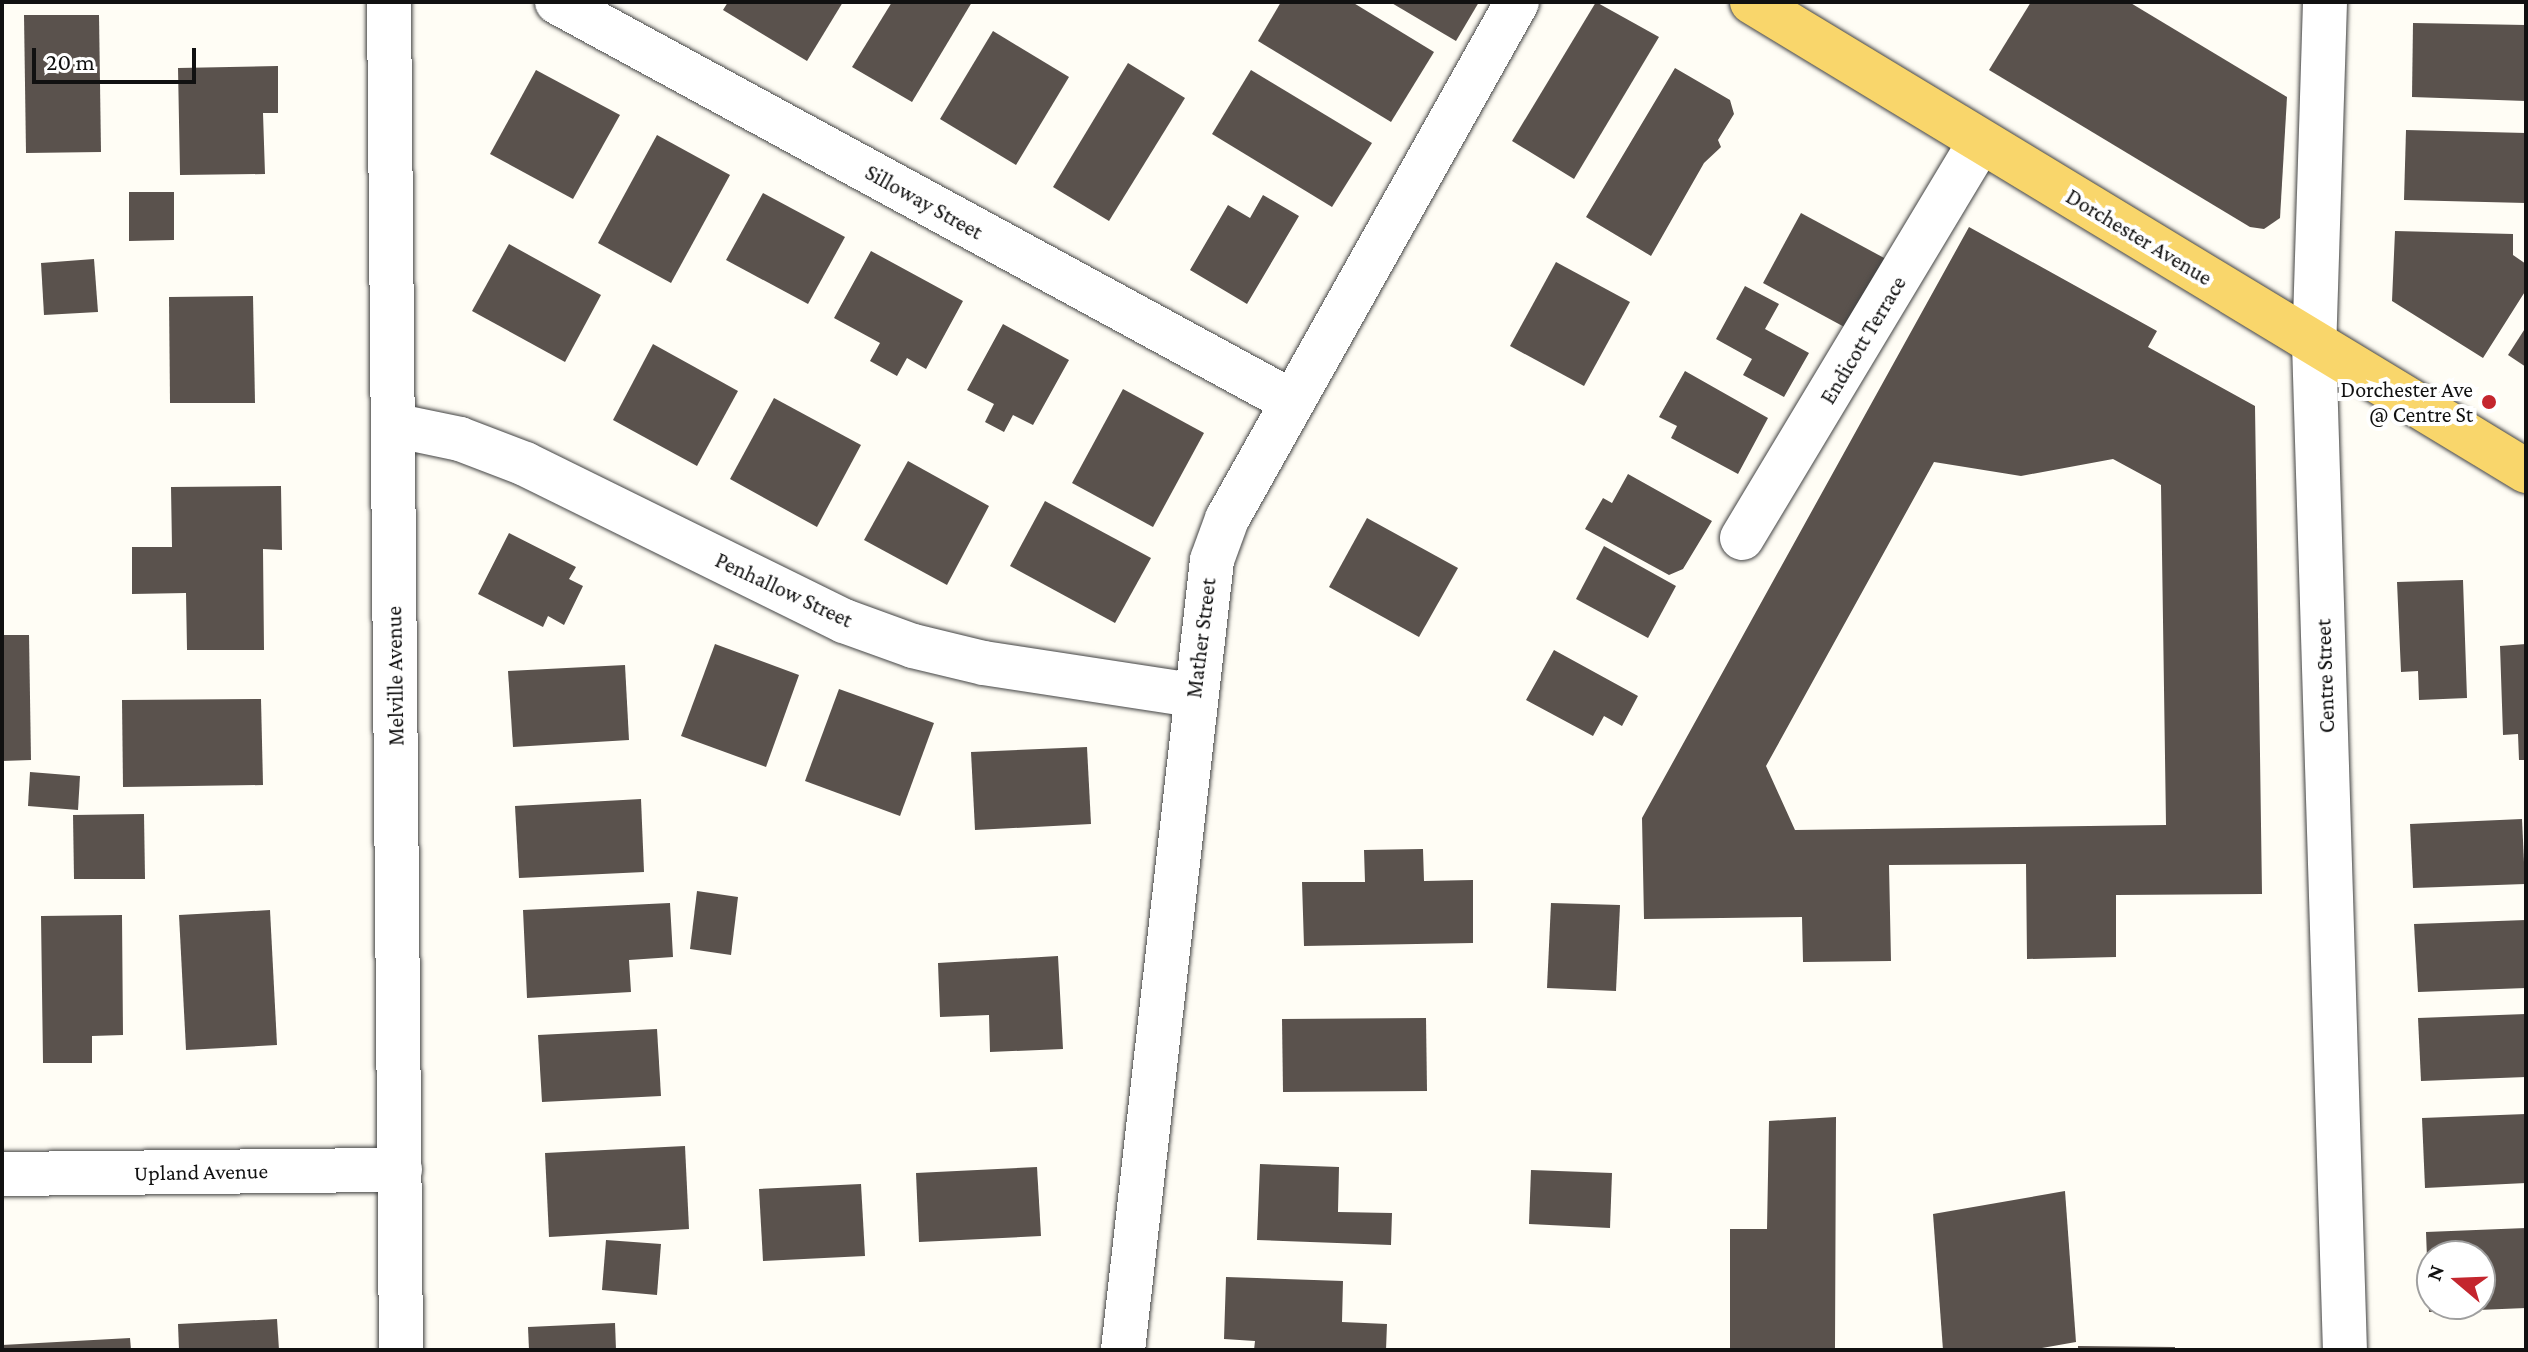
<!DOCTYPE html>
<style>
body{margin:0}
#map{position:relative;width:2528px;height:1352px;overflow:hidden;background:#fffdf5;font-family:"Crimson Pro",serif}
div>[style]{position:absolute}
.building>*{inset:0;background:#5a524d}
.roads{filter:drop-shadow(0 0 2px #444) drop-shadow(0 0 2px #444)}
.minor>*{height:44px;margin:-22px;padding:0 22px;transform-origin:22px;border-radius:22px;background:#fff}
.tertiary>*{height:44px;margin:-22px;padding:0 22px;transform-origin:22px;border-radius:22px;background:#fff}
.primary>*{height:44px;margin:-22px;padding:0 22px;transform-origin:22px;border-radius:22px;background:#f9d66b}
.dots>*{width:22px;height:22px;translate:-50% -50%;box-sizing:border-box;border:4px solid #fff;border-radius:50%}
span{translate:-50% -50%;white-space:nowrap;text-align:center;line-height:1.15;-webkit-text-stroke:8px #fff;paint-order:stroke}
.street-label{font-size:22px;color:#111}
.poi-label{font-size:22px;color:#111}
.right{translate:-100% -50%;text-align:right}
.frame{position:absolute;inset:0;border:4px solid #111;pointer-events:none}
.north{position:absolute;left:2416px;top:1240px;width:80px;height:80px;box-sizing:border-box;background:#fff;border:2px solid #a0a0a0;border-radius:50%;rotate:289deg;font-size:22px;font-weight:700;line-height:32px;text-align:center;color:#111}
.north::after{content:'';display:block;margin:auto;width:28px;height:36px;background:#c4262e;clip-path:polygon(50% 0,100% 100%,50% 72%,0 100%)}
.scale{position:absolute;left:32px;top:48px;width:164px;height:36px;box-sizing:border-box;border:4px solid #111;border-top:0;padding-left:10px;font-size:24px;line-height:28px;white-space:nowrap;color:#111;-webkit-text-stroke:6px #fff;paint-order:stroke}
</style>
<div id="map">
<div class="building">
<i style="clip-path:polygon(728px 2px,843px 2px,807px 61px,723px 10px)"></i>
<i style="clip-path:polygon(892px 2px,972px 2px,912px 102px,852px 67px)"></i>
<i style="clip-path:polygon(1281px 2px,1352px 2px,1434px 52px,1391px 122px,1258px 41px)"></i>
<i style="clip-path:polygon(1390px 2px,1479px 2px,1456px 41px)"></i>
<i style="clip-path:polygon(1596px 2px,1659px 37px,1574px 179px,1512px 141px)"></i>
<i style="clip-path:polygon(2031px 2px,2129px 2px,2287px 97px,2280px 218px,2264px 229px,2250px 227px,1989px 70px)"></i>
<i style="clip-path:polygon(24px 15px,99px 15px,101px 152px,26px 153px)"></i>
<i style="clip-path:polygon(2413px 23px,2526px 25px,2526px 101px,2412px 97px)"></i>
<i style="clip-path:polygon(993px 31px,1069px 77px,1016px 165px,940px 119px)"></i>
<i style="clip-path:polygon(1128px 63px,1185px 98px,1109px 221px,1053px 187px)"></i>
<i style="clip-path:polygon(278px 66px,278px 113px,263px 113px,265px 174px,180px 175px,178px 68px)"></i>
<i style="clip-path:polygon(1675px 68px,1730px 100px,1734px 114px,1718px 140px,1721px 147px,1704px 163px,1651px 256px,1586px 217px)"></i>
<i style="clip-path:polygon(536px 70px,620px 115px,573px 199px,490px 154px)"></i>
<i style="clip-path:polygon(1251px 70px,1372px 143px,1332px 207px,1212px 134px)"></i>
<i style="clip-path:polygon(2406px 130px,2526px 133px,2526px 203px,2404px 200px)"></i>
<i style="clip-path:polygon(657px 135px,730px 175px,671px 283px,598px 243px)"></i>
<i style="clip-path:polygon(129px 192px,174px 192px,174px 240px,129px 241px)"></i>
<i style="clip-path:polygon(763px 193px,845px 237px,808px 304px,726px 260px)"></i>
<i style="clip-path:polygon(1263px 195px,1299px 216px,1247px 304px,1190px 270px,1228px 205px,1250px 218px)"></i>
<i style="clip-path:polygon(1801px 213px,1886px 259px,1848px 329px,1763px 283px)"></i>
<i style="clip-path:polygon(evenodd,1969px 227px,2157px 331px,2148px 347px,2255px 406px,2262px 894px,2116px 895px,2116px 957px,2027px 959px,2026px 864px,1889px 865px,1891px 961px,1803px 962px,1802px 917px,1644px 919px,1642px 818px,1969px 227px,2113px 459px,2161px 485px,2166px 825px,1795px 830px,1766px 766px,1934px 462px,2021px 476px,2113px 459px)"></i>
<i style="clip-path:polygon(2395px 231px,2513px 234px,2513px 255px,2526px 264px,2526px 290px,2483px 358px,2392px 301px)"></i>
<i style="clip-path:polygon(509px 244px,601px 295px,565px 362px,472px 311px)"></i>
<i style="clip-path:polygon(871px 251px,963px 301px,926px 369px,907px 358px,897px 376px,870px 361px,880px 343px,834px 318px)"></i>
<i style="clip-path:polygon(94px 259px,98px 312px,44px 315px,41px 263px)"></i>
<i style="clip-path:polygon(1556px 262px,1630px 302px,1584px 386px,1510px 346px)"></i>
<i style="clip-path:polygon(1745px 286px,1779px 304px,1765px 329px,1809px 353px,1784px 397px,1743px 375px,1752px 359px,1716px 339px)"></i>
<i style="clip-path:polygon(253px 296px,255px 403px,170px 403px,169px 297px)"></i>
<i style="clip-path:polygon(1003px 324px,1069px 360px,1033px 425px,1013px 415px,1004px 432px,985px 422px,994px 404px,967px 390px)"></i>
<i style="clip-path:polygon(2526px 327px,2526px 367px,2508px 355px)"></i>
<i style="clip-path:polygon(653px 344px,738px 391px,697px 466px,613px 420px)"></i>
<i style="clip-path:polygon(1685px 371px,1768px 418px,1738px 474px,1671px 438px,1677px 426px,1659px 417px)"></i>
<i style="clip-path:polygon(1123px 389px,1204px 433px,1153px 527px,1072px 483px)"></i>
<i style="clip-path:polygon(774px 398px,861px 445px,817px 527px,730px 479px)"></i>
<i style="clip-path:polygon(908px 461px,989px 506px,947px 585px,864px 540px)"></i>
<i style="clip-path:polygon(1628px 474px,1712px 521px,1683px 569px,1669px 575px,1585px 529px,1603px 498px,1612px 503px)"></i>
<i style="clip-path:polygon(281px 486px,282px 550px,263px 549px,264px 650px,187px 650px,186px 593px,132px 594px,132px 547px,172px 547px,171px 487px)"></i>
<i style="clip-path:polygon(1045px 501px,1151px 558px,1115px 623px,1010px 566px)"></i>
<i style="clip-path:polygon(1367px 518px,1458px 568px,1419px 637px,1329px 587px)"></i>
<i style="clip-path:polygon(509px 533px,576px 567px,569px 579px,583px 586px,564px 625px,548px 616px,543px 627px,478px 594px)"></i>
<i style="clip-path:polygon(1604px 546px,1676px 586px,1648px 638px,1576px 599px)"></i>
<i style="clip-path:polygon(2463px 580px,2467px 698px,2419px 700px,2418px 671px,2401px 672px,2397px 582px)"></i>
<i style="clip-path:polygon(2px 635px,29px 635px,31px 760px,2px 761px)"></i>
<i style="clip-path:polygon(715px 644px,799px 675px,766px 767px,681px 736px)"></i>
<i style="clip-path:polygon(2526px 644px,2526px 760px,2519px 760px,2518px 734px,2503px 735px,2500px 646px)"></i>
<i style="clip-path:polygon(1554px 650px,1638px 696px,1622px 726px,1604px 716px,1593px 736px,1526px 700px)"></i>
<i style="clip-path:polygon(625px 665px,629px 740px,513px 747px,508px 671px)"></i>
<i style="clip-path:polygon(839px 689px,934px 723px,900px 816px,805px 781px)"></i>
<i style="clip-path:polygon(261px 699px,263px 785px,123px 787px,122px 700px)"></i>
<i style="clip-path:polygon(1087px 747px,1091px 824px,975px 830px,971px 752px)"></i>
<i style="clip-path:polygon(30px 772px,80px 776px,78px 810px,28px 806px)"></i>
<i style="clip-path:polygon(641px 799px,644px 872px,519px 878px,515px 806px)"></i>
<i style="clip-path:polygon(144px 814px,145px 879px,74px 879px,73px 815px)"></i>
<i style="clip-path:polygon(2522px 819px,2525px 884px,2413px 888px,2410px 824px)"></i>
<i style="clip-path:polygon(1423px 849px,1424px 881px,1473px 880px,1473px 943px,1304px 946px,1302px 882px,1365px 882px,1364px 850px)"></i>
<i style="clip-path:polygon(697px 891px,738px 897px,731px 955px,690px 949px)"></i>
<i style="clip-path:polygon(670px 903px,673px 957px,629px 960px,631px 992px,527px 998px,523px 910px)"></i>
<i style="clip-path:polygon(1551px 903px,1620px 905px,1616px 991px,1547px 988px)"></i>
<i style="clip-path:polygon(270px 910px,277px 1045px,186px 1050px,179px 915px)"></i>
<i style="clip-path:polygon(122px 915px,123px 1035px,92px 1036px,92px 1063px,43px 1063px,41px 916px)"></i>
<i style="clip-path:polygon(2526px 920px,2526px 988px,2418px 992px,2414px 924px)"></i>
<i style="clip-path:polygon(1058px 956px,1063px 1049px,990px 1052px,989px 1015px,940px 1017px,938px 963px)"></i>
<i style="clip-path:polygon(2526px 1014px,2526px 1077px,2421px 1081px,2418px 1018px)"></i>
<i style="clip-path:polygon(1426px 1018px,1427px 1091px,1283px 1092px,1282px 1019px)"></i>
<i style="clip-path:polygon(657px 1029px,661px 1096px,542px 1102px,538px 1035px)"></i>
<i style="clip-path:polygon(2526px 1114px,2526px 1183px,2425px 1188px,2422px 1118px)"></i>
<i style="clip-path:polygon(1836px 1117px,1835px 1350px,1730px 1350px,1730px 1229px,1767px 1229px,1769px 1121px)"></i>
<i style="clip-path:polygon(685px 1146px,689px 1229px,549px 1237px,545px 1153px)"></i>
<i style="clip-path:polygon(1260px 1164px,1339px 1167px,1338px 1212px,1392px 1213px,1391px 1245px,1257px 1240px)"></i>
<i style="clip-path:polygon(1037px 1167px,1041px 1236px,919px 1242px,916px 1173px)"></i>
<i style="clip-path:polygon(1531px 1170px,1612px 1173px,1610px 1228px,1529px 1224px)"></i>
<i style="clip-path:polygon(861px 1184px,865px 1256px,763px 1261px,759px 1189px)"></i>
<i style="clip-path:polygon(2065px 1191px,2076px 1342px,2030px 1350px,1943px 1350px,1933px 1214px)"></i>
<i style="clip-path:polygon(evenodd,2526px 1228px,2526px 1308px,2429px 1312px,2426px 1232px,2526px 1228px,2432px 1256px,2480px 1256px,2480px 1304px,2432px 1304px,2432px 1256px)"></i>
<i style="clip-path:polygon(606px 1240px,661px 1244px,657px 1295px,602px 1290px)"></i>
<i style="clip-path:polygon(1226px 1277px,1343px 1281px,1342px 1322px,1387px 1324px,1386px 1350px,1254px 1350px,1255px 1341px,1224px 1339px)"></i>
<i style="clip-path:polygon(277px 1319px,279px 1350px,179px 1350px,178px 1324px)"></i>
<i style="clip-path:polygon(615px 1323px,616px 1350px,529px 1350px,528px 1327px)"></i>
<i style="clip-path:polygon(130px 1338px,131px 1350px,2px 1350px,2px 1345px)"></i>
<i style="clip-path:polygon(2078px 1346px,2175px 1347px,2175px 1350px,2078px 1350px)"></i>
</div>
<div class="roads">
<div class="minor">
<i style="left:557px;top:2px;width:835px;rotate:28.53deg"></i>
<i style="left:2325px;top:2px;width:341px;rotate:91.8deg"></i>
<i style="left:2314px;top:343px;width:1007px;rotate:88.24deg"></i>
<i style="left:393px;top:425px;width:68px;rotate:11.8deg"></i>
<i style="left:460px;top:439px;width:70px;rotate:21deg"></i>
<i style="left:525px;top:464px;width:356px;rotate:26.2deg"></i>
<i style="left:844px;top:621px;width:73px;rotate:19.9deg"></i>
<i style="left:913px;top:646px;width:73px;rotate:13.5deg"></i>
<i style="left:984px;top:663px;width:212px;rotate:8.7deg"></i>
<i style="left:1742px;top:538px;width:463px;rotate:-59deg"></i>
<i style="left:2px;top:1174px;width:398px;rotate:-0.6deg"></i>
<i style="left:1123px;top:1350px;width:795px;rotate:-83.57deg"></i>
<i style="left:1212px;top:560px;width:44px;rotate:-69.9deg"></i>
<i style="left:1227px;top:519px;width:593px;rotate:-60.71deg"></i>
</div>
<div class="tertiary">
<i style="left:389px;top:2px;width:1348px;rotate:89.49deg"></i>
</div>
<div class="primary">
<i style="left:1752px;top:2px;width:905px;rotate:31.21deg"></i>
</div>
</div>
<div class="dots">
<i style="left:2489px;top:402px;background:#c4262e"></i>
</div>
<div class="street-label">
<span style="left:924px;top:202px;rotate:29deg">Silloway Street</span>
<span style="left:2139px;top:237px;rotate:31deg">Dorchester Avenue</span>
<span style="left:1863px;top:340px;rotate:-59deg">Endicott Terrace</span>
<span style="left:784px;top:590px;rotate:25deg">Penhallow Street</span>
<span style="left:1201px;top:638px;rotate:-83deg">Mather Street</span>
<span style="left:395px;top:676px;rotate:-91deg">Melville Avenue</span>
<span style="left:2325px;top:676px;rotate:-92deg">Centre Street</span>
<span style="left:201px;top:1172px;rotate:-1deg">Upland Avenue</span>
</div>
<div class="poi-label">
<span class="right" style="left:2473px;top:402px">Dorchester Ave<br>@ Centre St</span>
</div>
<div class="frame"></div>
<div class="north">N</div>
<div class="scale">20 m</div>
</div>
